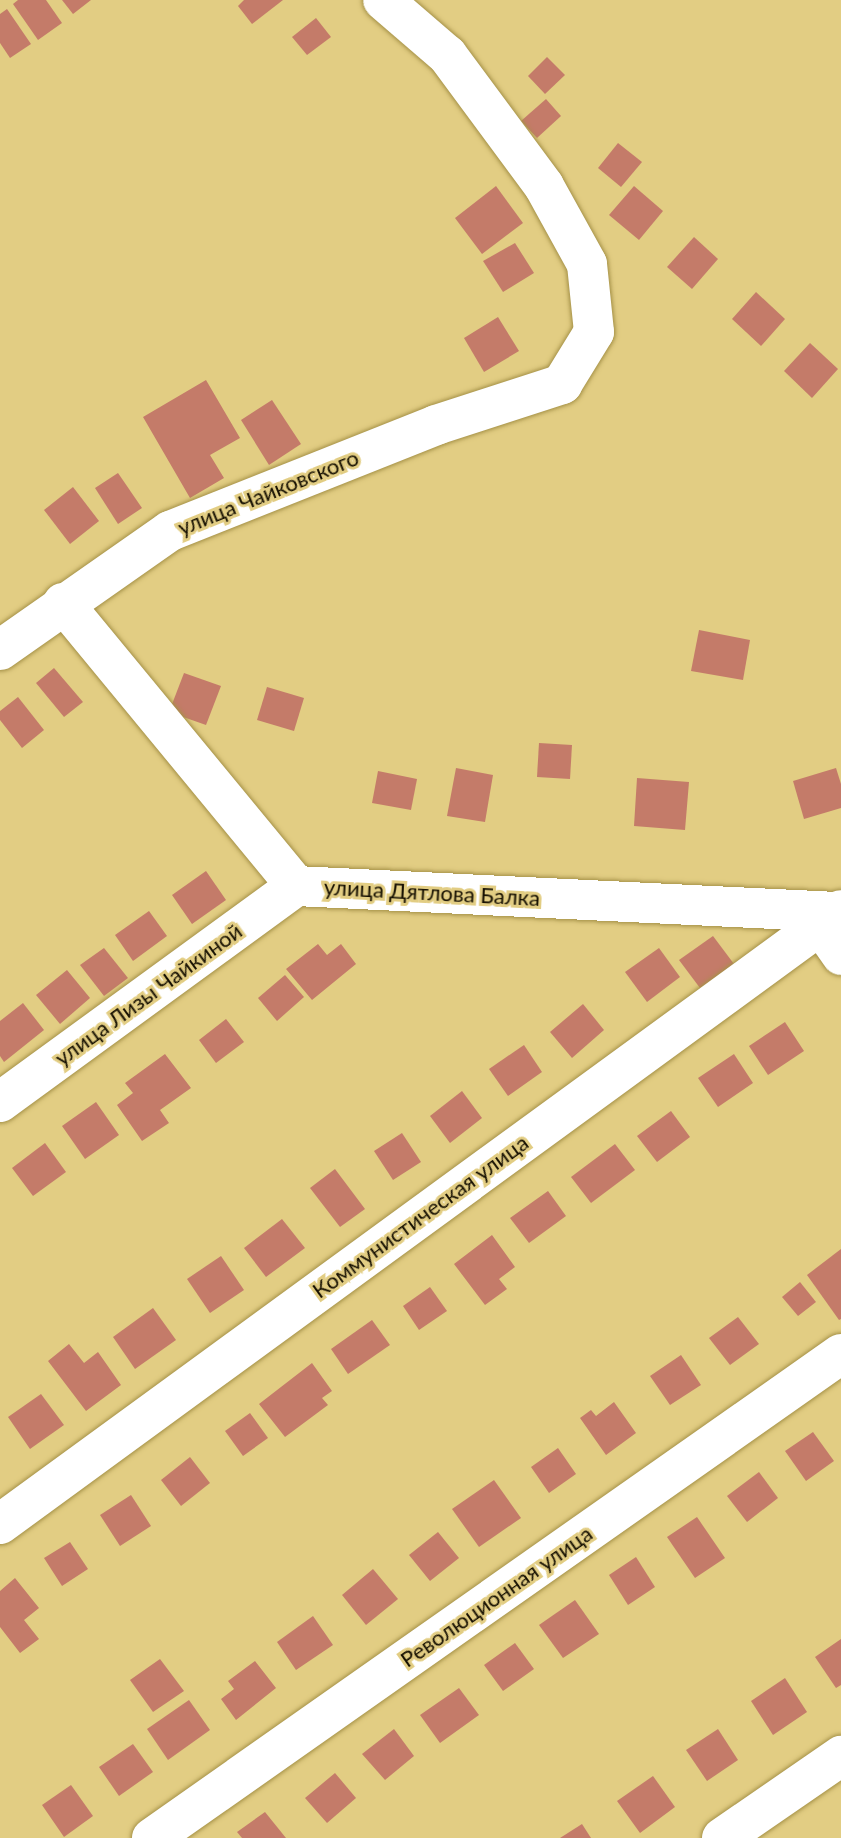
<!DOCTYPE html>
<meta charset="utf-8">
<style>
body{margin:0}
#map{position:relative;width:841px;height:1838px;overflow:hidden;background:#e2cd83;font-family:Lato,sans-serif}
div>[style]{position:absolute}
.building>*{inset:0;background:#c47b69}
.roads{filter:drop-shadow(0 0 2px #a59147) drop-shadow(0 0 2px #a59147)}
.minor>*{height:40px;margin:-20px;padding:0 20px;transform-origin:20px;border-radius:20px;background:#fff}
span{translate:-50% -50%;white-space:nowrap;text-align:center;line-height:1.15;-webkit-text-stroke:6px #e2cd83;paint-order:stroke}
.street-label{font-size:22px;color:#150f00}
</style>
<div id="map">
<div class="building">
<i style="clip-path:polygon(18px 0,46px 0,62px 23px,38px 40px,13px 4px)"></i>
<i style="clip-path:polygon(62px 0,91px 0,73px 14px)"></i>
<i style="clip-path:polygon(244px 0,283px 0,252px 24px,238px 6px)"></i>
<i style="clip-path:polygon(7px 9px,31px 44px,10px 58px,0 43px,0 14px)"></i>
<i style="clip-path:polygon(316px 18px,331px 37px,307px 55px,292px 37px)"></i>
<i style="clip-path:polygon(547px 57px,565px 75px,545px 94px,528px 76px)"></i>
<i style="clip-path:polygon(546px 99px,561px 116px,537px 138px,521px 121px)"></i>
<i style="clip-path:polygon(618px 143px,642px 162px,621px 187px,598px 168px)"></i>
<i style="clip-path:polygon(496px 186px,523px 223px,482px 254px,455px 218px)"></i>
<i style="clip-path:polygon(634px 186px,663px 211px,639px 240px,609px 215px)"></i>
<i style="clip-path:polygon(694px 237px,718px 259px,692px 289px,667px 267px)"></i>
<i style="clip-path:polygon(515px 243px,534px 273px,503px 292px,483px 261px)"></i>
<i style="clip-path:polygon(756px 292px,785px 319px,761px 346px,732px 319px)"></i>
<i style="clip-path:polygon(498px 317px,519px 351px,484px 372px,464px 338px)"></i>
<i style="clip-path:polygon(810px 343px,838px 369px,812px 398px,784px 371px)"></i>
<i style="clip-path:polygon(206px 380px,240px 438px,210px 455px,224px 478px,190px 498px,143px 417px)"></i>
<i style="clip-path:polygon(272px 400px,301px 444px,269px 465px,241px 420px)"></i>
<i style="clip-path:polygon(118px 473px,142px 508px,118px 524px,95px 488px)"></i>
<i style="clip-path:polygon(73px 487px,99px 521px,70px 544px,44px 510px)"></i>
<i style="clip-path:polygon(699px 630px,750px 640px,743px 680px,691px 671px)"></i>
<i style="clip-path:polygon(54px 668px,83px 702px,64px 717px,36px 683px)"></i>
<i style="clip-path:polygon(184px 673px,221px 686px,206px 725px,169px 712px)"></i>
<i style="clip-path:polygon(267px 687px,304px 698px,294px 731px,257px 720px)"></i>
<i style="clip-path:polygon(18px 697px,44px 730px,22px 748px,0 720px,0 711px)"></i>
<i style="clip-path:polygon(539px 743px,572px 745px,570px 779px,537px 777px)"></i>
<i style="clip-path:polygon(456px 768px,493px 775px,485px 822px,447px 816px)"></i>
<i style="clip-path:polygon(836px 768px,841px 784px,841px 808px,804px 819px,793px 781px)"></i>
<i style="clip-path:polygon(378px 771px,417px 779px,411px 810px,372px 803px)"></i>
<i style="clip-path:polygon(637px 778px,689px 782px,685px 830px,634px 826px)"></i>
<i style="clip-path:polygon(206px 871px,226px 900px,192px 924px,172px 895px)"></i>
<i style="clip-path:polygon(149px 911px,167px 936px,133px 961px,115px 935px)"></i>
<i style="clip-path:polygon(713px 936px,734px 964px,700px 988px,679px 960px)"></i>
<i style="clip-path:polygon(318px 944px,327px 955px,341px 944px,356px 964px,312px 1000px,286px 969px)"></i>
<i style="clip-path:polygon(104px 948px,128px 978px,104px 996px,80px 965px)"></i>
<i style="clip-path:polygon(659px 948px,680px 977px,647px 1002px,625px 972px)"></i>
<i style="clip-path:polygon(67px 970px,90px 998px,60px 1024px,36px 995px)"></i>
<i style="clip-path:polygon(285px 975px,304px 997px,277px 1021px,258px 998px)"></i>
<i style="clip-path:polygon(23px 1003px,44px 1030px,4px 1062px,0 1056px,0 1021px)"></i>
<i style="clip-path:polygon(583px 1004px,604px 1030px,572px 1058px,550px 1032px)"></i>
<i style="clip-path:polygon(226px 1019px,244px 1042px,216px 1063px,199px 1040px)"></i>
<i style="clip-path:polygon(785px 1022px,804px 1051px,768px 1075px,749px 1046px)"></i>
<i style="clip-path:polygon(524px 1045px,542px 1072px,508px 1096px,489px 1069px)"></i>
<i style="clip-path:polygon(165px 1054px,191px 1088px,160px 1110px,169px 1123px,142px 1141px,117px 1105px,133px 1093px,125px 1083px)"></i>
<i style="clip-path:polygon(734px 1054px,753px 1083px,718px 1107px,698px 1078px)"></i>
<i style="clip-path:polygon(462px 1091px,482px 1118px,450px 1143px,430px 1116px)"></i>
<i style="clip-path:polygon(96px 1102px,119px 1135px,85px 1159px,62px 1126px)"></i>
<i style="clip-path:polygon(671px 1111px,690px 1137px,657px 1162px,637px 1136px)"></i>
<i style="clip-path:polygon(402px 1133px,421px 1162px,393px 1180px,374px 1151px)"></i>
<i style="clip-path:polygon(45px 1143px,66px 1172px,33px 1196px,12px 1168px)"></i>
<i style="clip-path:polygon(615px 1144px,635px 1170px,591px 1203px,571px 1177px)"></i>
<i style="clip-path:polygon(335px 1169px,365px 1209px,340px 1227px,310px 1188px)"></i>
<i style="clip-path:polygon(548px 1191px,566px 1216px,529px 1243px,510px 1218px)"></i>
<i style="clip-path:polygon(282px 1219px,305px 1248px,266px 1277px,244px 1248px)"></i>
<i style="clip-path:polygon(492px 1235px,515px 1267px,499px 1279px,507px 1289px,485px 1305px,454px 1264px)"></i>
<i style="clip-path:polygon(841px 1249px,841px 1319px,839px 1320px,807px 1275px)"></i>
<i style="clip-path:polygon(221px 1256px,244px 1290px,210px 1313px,187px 1279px)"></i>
<i style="clip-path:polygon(800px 1282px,816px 1302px,798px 1316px,782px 1297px)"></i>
<i style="clip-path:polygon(430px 1287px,447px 1311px,419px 1330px,403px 1306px)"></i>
<i style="clip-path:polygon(153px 1308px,176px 1340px,135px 1369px,113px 1337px)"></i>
<i style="clip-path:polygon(738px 1317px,759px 1344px,730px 1365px,709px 1338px)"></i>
<i style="clip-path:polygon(372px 1320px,390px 1345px,348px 1374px,331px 1349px)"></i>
<i style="clip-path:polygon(69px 1344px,84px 1363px,98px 1352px,121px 1385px,86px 1411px,48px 1361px)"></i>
<i style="clip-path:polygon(681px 1355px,701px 1385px,670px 1405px,650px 1376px)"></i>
<i style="clip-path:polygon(312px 1363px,332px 1391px,322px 1398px,328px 1405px,285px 1437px,259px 1404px)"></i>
<i style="clip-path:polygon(41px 1394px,64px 1425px,30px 1449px,8px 1417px)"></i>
<i style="clip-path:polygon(614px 1402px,636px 1433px,606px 1455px,580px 1418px,591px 1410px,596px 1416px)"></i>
<i style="clip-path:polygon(250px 1413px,268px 1438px,243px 1456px,225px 1431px)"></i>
<i style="clip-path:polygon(813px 1432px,834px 1461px,806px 1481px,785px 1451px)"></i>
<i style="clip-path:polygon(558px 1448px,576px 1474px,549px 1493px,531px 1467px)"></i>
<i style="clip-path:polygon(190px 1457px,210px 1483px,181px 1506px,161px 1480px)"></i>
<i style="clip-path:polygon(759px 1472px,778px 1498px,747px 1522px,727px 1496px)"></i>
<i style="clip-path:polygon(494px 1480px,521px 1518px,479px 1547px,452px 1509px)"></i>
<i style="clip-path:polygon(131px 1495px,151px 1526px,120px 1546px,100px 1515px)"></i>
<i style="clip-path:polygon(697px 1517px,725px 1558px,695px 1578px,667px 1537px)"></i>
<i style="clip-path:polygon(438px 1532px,459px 1558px,430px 1581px,409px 1555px)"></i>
<i style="clip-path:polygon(70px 1542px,88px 1569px,62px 1586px,44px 1558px)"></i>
<i style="clip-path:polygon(636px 1557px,655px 1587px,628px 1605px,609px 1575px)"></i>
<i style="clip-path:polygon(373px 1569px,398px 1599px,366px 1625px,342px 1595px)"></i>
<i style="clip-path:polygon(15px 1578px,39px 1608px,24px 1620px,39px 1639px,20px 1653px,0 1627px,0 1591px)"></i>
<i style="clip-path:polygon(575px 1600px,599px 1634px,563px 1658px,539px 1625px)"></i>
<i style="clip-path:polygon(313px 1616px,333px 1645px,296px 1670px,277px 1642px)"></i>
<i style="clip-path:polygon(841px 1639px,841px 1685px,836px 1688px,815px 1657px)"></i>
<i style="clip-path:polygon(515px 1643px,534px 1669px,503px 1691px,484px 1665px)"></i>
<i style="clip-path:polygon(160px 1659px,184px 1691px,153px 1712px,130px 1680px)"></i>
<i style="clip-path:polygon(255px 1661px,276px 1688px,236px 1720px,221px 1699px,234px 1689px,228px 1681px)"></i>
<i style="clip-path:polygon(785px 1678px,807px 1712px,773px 1735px,751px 1701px)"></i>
<i style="clip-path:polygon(459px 1688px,479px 1715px,440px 1743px,420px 1715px)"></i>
<i style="clip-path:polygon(189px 1700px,210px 1730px,168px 1760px,147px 1729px)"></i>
<i style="clip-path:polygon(394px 1729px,414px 1756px,385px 1780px,362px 1754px)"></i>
<i style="clip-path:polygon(718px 1729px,738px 1760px,707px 1781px,686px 1750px)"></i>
<i style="clip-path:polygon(133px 1744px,153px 1772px,119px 1796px,99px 1767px)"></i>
<i style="clip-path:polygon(335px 1773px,356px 1798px,327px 1823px,305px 1798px)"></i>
<i style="clip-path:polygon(653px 1776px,675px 1807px,640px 1833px,617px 1801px)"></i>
<i style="clip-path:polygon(71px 1785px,93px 1816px,64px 1837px,42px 1805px)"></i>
<i style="clip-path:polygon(265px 1812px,286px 1838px,242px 1838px,237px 1832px)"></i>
<i style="clip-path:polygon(582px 1824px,591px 1838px,560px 1838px)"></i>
</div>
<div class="roads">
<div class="minor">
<i style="left:63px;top:603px;width:367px;rotate:50.5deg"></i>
<i style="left:296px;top:886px;width:543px;rotate:2.75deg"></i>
<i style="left:0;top:650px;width:208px;rotate:-35deg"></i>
<i style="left:170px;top:531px;width:286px;rotate:-21.7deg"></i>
<i style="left:436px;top:425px;width:133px;rotate:-18deg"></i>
<i style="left:562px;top:384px;width:61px;rotate:-58.4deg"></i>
<i style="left:594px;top:332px;width:68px;rotate:-95.9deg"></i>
<i style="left:587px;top:264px;width:89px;rotate:-118.9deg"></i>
<i style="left:544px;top:186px;width:163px;rotate:-126.5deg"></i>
<i style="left:447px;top:55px;width:84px;rotate:-139.3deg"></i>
<i style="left:819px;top:923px;width:39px;rotate:55deg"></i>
<i style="left:0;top:1102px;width:366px;rotate:-36.1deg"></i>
<i style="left:0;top:1524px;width:1041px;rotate:-36.13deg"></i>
<i style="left:152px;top:1838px;width:842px;rotate:-35.09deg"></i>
<i style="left:722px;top:1838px;width:145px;rotate:-34.6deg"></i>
</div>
</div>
<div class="street-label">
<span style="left:268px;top:492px;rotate:-22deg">улица Чайковского</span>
<span style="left:432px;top:892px;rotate:3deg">улица Дятлова Балка</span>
<span style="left:148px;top:994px;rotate:-36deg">улица Лизы Чайкиной</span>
<span style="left:420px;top:1216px;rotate:-36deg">Коммунистическая улица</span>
<span style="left:496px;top:1596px;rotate:-35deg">Революционная улица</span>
</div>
</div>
